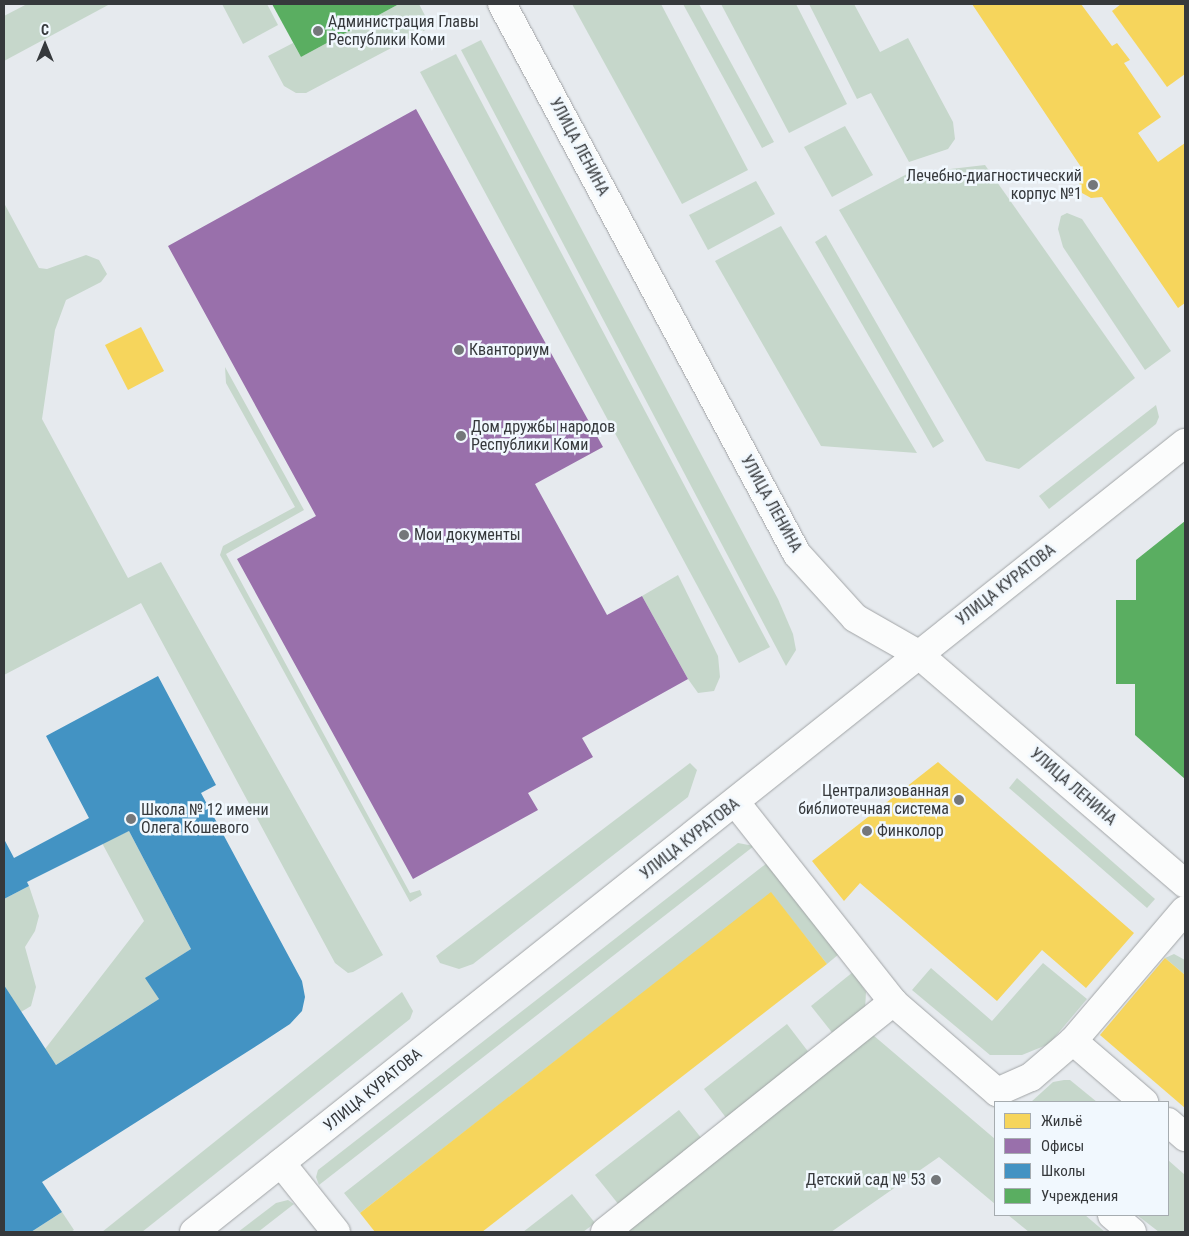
<!DOCTYPE html>
<meta charset="utf-8">
<style>
body{margin:0}
#map{position:relative;width:1189px;height:1236px;overflow:hidden;background:#e6eaee;font-family:"Roboto Condensed",sans-serif}
div>[style]{position:absolute}
.green>*{inset:0;background:#c6d7cb}
.homes>*{inset:0;background:#f6d55c}
.offices>*{inset:0;background:#9970ab}
.schools>*{inset:0;background:#4393c3}
.public>*{inset:0;background:#5aae61}
.roads{filter:drop-shadow(0 0 1px #a1a4a6) drop-shadow(0 0 1px #a1a4a6)}
.minor>*{height:28px;margin:-14px;padding:0 14px;transform-origin:14px;border-radius:14px;background:#fbfcfc}
.dots>*{width:14px;height:14px;translate:-50% -50%;box-sizing:border-box;border:2px solid #f1f8fe;border-radius:50%}
span{translate:-50% -50%;white-space:nowrap;text-align:center;line-height:1.15;-webkit-text-stroke:5px #f1f8fe;paint-order:stroke}
.poi-label{font-size:16px;color:#36393c}
.left{translate:0 -50%;text-align:left}
.right{translate:-100% -50%;text-align:right}
.street-label{font-size:16px;color:#36393c}
.frame{position:absolute;inset:0;border:5px solid #36393c;pointer-events:none}
.legend{position:absolute;left:994px;top:1101px;width:175px;height:115px;box-sizing:border-box;background:#f1f8fe;border:1px solid #a6acb0;margin:0;padding:6px 9px;list-style:none;font-size:15px;color:#36393c}
.legend li{display:flex;align-items:center;gap:10px;height:25px}
.legend b{width:25px;border:1px solid #a6acb0}
.north{position:absolute;left:20px;top:20px;width:50px;height:50px;-webkit-text-stroke:4px #f1f8fe;paint-order:stroke;rotate:0deg;font-size:14px;font-weight:700;line-height:20px;text-align:center;color:#36393c}
.north::after{content:'';display:block;margin:auto;width:18px;height:22px;background:#36393c;clip-path:polygon(50% 0,100% 100%,50% 72%,0 100%)}
</style>
<div id="map">
<div class="green">
<i style="clip-path:polygon(27px 4px,110px 4px,4px 61px,4px 16px)"></i>
<i style="clip-path:polygon(222px 4px,267px 4px,278px 25px,243px 44px)"></i>
<i style="clip-path:polygon(399px 4px,419px 4px,431px 27px,306px 93px,296px 93px,284px 86px,268px 56px,293px 43px,301px 57px)"></i>
<i style="clip-path:polygon(572px 4px,661px 4px,748px 170px,682px 204px)"></i>
<i style="clip-path:polygon(683px 4px,699px 4px,774px 142px,762px 148px)"></i>
<i style="clip-path:polygon(721px 4px,796px 4px,847px 104px,789px 133px)"></i>
<i style="clip-path:polygon(809px 4px,854px 4px,880px 52px,908px 38px,953px 122px,955px 139px,948px 149px,909px 162px,871px 93px,857px 99px)"></i>
<i style="clip-path:polygon(481px 40px,778px 599px,793px 634px,796px 650px,786px 666px,461px 50px)"></i>
<i style="clip-path:polygon(456px 54px,770px 647px,739px 663px,420px 72px)"></i>
<i style="clip-path:polygon(845px 126px,873px 175px,832px 197px,804px 147px)"></i>
<i style="clip-path:polygon(985px 165px,1135px 378px,1019px 469px,986px 461px,839px 210px,907px 174px)"></i>
<i style="clip-path:polygon(756px 181px,775px 214px,708px 250px,689px 215px)"></i>
<i style="clip-path:polygon(4px 203px,39px 268px,47px 269px,86px 255px,99px 260px,107px 274px,101px 282px,66px 300px,55px 330px,42px 419px,128px 578px,161px 562px,383px 955px,353px 972px,348px 973px,335px 963px,141px 603px,4px 675px)"></i>
<i style="clip-path:polygon(1067px 213px,1082px 219px,1171px 351px,1145px 370px,1063px 247px,1058px 229px,1061px 216px)"></i>
<i style="clip-path:polygon(781px 226px,917px 453px,821px 446px,715px 261px)"></i>
<i style="clip-path:polygon(826px 235px,944px 441px,933px 448px,815px 242px)"></i>
<i style="clip-path:polygon(225px 367px,304px 510px,226px 554px,410px 893px,420px 890px,422px 895px,410px 902px,220px 555px,223px 546px,295px 507px,226px 383px)"></i>
<i style="clip-path:polygon(1156px 405px,1159px 417px,1156px 424px,1049px 509px,1039px 496px)"></i>
<i style="clip-path:polygon(678px 575px,718px 656px,720px 677px,714px 691px,698px 693px,688px 679px,642px 596px)"></i>
<i style="clip-path:polygon(690px 763px,697px 770px,688px 797px,473px 964px,459px 969px,440px 963px,436px 956px)"></i>
<i style="clip-path:polygon(1017px 778px,1155px 899px,1147px 908px,1009px 788px)"></i>
<i style="clip-path:polygon(129px 831px,191px 949px,146px 978px,159px 999px,56px 1065px,45px 1049px,144px 921px,102px 843px)"></i>
<i style="clip-path:polygon(738px 843px,754px 846px,319px 1185px,316px 1177px,318px 1170px)"></i>
<i style="clip-path:polygon(767px 863px,839px 954px,827px 964px,771px 893px,360px 1213px,344px 1193px)"></i>
<i style="clip-path:polygon(29px 886px,39px 916px,35px 931px,25px 947px,36px 987px,31px 1006px,21px 1012px,4px 985px,4px 899px)"></i>
<i style="clip-path:polygon(1174px 954px,1185px 960px,1185px 975px,1165px 958px)"></i>
<i style="clip-path:polygon(1043px 963px,1087px 999px,1049px 1044px,1022px 1055px,990px 1055px,912px 990px,931px 968px,992px 1021px)"></i>
<i style="clip-path:polygon(853px 972px,866px 992px,865px 1010px,834px 1035px,811px 1006px)"></i>
<i style="clip-path:polygon(402px 992px,413px 1011px,410px 1019px,142px 1232px,102px 1232px)"></i>
<i style="clip-path:polygon(787px 1024px,810px 1054px,727px 1119px,704px 1089px)"></i>
<i style="clip-path:polygon(873px 1035px,995px 1139px,995px 1204px,939px 1157px,831px 1232px,621px 1232px)"></i>
<i style="clip-path:polygon(1064px 1080px,1070px 1080px,1097px 1102px,1031px 1102px,1053px 1082px)"></i>
<i style="clip-path:polygon(679px 1110px,702px 1139px,619px 1205px,595px 1175px)"></i>
<i style="clip-path:polygon(1168px 1160px,1185px 1175px,1185px 1232px,1159px 1232px,1137px 1215px,1168px 1215px)"></i>
<i style="clip-path:polygon(572px 1194px,595px 1223px,583px 1232px,523px 1232px)"></i>
<i style="clip-path:polygon(288px 1200px,294px 1204px,258px 1232px,238px 1232px,276px 1203px)"></i>
<i style="clip-path:polygon(62px 1212px,74px 1230px,71px 1232px,31px 1232px)"></i>
<i style="clip-path:polygon(1008px 1215px,1085px 1215px,1105px 1232px,1029px 1232px)"></i>
</div>
<div class="homes">
<i style="clip-path:polygon(972px 4px,1081px 4px,1112px 46px,1117px 43px,1130px 60px,1124px 63px,1161px 117px,1138px 133px,1158px 162px,1185px 143px,1185px 303px,1178px 308px,1102px 197px,1091px 198px,1082px 193px,1078px 179px,1083px 170px)"></i>
<i style="clip-path:polygon(1121px 4px,1185px 4px,1185px 74px,1167px 87px,1112px 11px)"></i>
<i style="clip-path:polygon(141px 327px,164px 371px,128px 390px,105px 345px)"></i>
<i style="clip-path:polygon(938px 762px,1134px 933px,1086px 988px,1042px 950px,997px 1001px,860px 883px,844px 901px,812px 861px)"></i>
<i style="clip-path:polygon(771px 892px,827px 964px,482px 1232px,375px 1232px,360px 1213px)"></i>
<i style="clip-path:polygon(1165px 958px,1185px 975px,1185px 1108px,1100px 1035px)"></i>
</div>
<div class="offices">
<i style="clip-path:polygon(416px 109px,603px 447px,535px 484px,607px 615px,642px 596px,688px 679px,582px 738px,593px 757px,528px 793px,538px 810px,413px 879px,237px 559px,316px 516px,168px 246px)"></i>
</div>
<div class="schools">
<i style="clip-path:polygon(158px 676px,216px 785px,201px 793px,302px 981px,305px 997px,302px 1011px,290px 1024px,261px 1043px,42px 1182px,62px 1212px,31px 1232px,4px 1232px,4px 985px,56px 1065px,159px 999px,145px 978px,191px 949px,129px 831px,27px 882px,29px 886px,4px 899px,4px 839px,14px 858px,89px 818px,46px 736px)"></i>
</div>
<div class="public">
<i style="clip-path:polygon(272px 4px,399px 4px,301px 57px)"></i>
<i style="clip-path:polygon(1185px 521px,1185px 779px,1135px 735px,1135px 684px,1116px 684px,1116px 600px,1136px 600px,1136px 560px)"></i>
</div>
<div class="roads">
<div class="minor">
<i style="left:502px;top:4px;width:624px;rotate:61.79deg"></i>
<i style="left:797px;top:554px;width:86px;rotate:47.8deg"></i>
<i style="left:855px;top:618px;width:73px;rotate:29.7deg"></i>
<i style="left:918px;top:654px;width:352px;rotate:40.7deg"></i>
<i style="left:736px;top:803px;width:253px;rotate:51.7deg"></i>
<i style="left:893px;top:1002px;width:138px;rotate:40.9deg"></i>
<i style="left:997px;top:1092px;width:37px;rotate:-24deg"></i>
<i style="left:1031px;top:1077px;width:55px;rotate:-40.6deg"></i>
<i style="left:1073px;top:1041px;width:172px;rotate:-49.5deg"></i>
<i style="left:1073px;top:1041px;width:94px;rotate:40.7deg"></i>
<i style="left:1168px;top:1122px;width:23px;rotate:41deg"></i>
<i style="left:281px;top:1163px;width:88px;rotate:51.4deg"></i>
<i style="left:1112px;top:1215px;width:26px;rotate:40deg"></i>
<i style="left:194px;top:1232px;width:1267px;rotate:-38.53deg"></i>
<i style="left:605px;top:1232px;width:369px;rotate:-38.6deg"></i>
</div>
</div>
<div class="dots">
<i style="left:318px;top:31px;background:#74777a"></i>
<i style="left:1093px;top:185px;background:#74777a"></i>
<i style="left:459px;top:350px;background:#74777a"></i>
<i style="left:461px;top:436px;background:#74777a"></i>
<i style="left:404px;top:535px;background:#74777a"></i>
<i style="left:959px;top:800px;background:#74777a"></i>
<i style="left:131px;top:819px;background:#74777a"></i>
<i style="left:867px;top:831px;background:#74777a"></i>
<i style="left:936px;top:1180px;background:#74777a"></i>
</div>
<div class="poi-label">
<span class="left" style="left:328px;top:31px">Администрация Главы<br>Республики Коми</span>
<span class="right" style="left:1082px;top:185px">Лечебно-диагностический<br>корпус №1</span>
<span class="left" style="left:469px;top:350px">Кванториум</span>
<span class="left" style="left:471px;top:436px">Дом дружбы народов<br>Республики Коми</span>
<span class="left" style="left:414px;top:535px">Мои документы</span>
<span class="right" style="left:949px;top:800px">Централизованная<br>библиотечная система</span>
<span class="left" style="left:141px;top:819px">Школа № 12 имени<br>Олега Кошевого</span>
<span class="left" style="left:877px;top:831px">Финколор</span>
<span class="right" style="left:926px;top:1180px">Детский сад № 53</span>
</div>
<div class="street-label">
<span style="left:579px;top:147px;rotate:62deg">УЛИЦА ЛЕНИНА</span>
<span style="left:771px;top:504px;rotate:61deg">УЛИЦА ЛЕНИНА</span>
<span style="left:1006px;top:585px;rotate:-38deg">УЛИЦА КУРАТОВА</span>
<span style="left:1073px;top:787px;rotate:41deg">УЛИЦА ЛЕНИНА</span>
<span style="left:690px;top:839px;rotate:-38deg">УЛИЦА КУРАТОВА</span>
<span style="left:373px;top:1090px;rotate:-39deg">УЛИЦА КУРАТОВА</span>
</div>
<div class="frame"></div>
<ul class="legend">
<li><b style="height:14px;background:#f6d55c"></b>Жильё</li>
<li><b style="height:14px;background:#9970ab"></b>Офисы</li>
<li><b style="height:14px;background:#4393c3"></b>Школы</li>
<li><b style="height:14px;background:#5aae61"></b>Учреждения</li>
</ul>
<div class="north">С</div>
</div>
